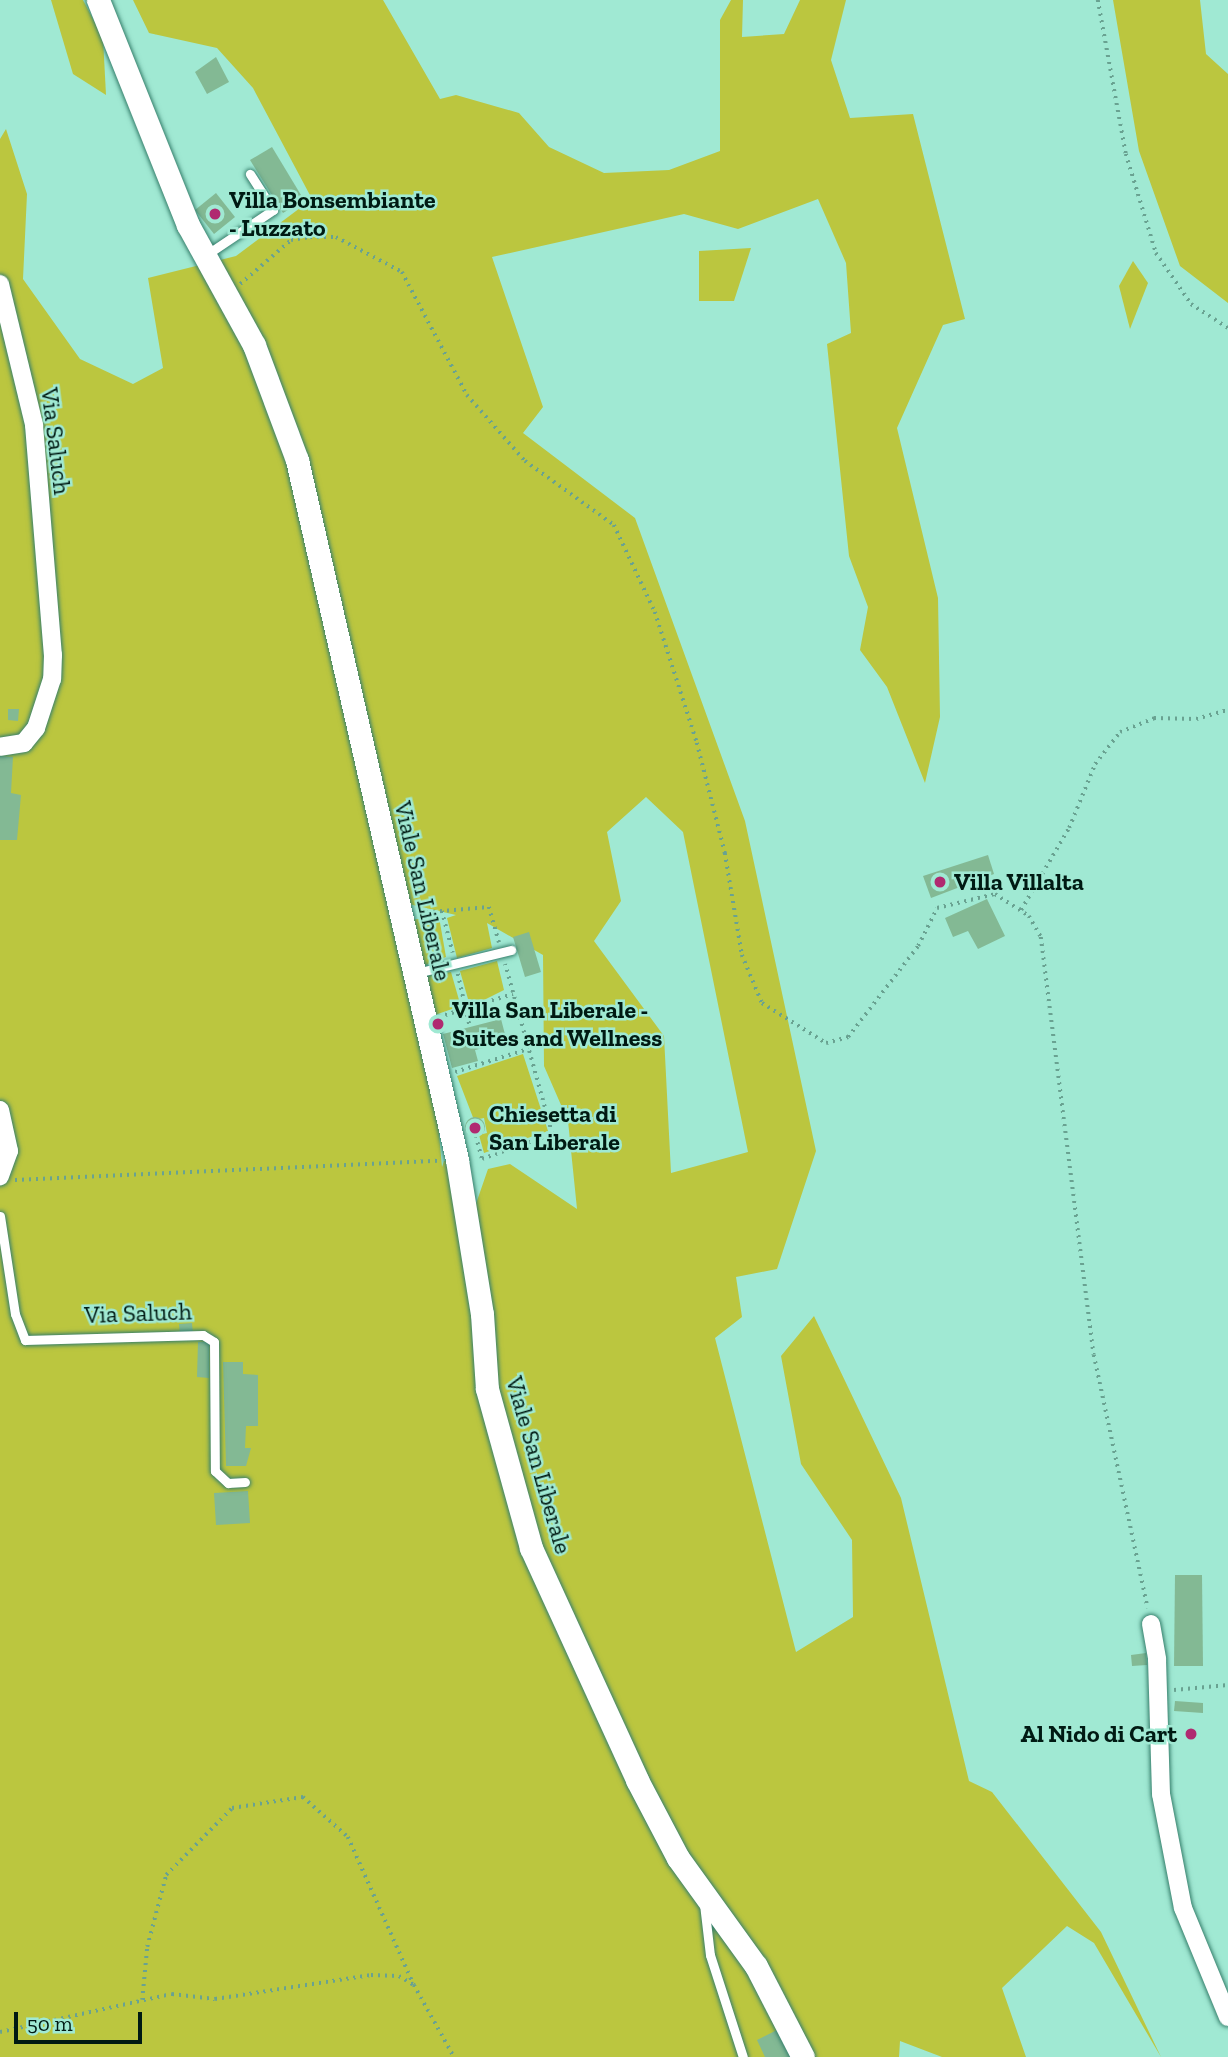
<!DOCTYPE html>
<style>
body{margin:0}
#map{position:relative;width:1228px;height:2057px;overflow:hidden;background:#a0e9d3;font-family:"Zilla Slab",serif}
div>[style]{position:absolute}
.green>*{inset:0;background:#bbc63f}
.building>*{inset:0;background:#83b994}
.round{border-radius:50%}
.path>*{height:3.5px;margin-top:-1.75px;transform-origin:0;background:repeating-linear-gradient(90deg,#69a291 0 2px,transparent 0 7px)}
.roads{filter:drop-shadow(0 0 2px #367f6c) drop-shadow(0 0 2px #367f6c)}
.service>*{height:9px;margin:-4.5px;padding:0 4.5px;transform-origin:4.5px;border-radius:4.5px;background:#fff}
.minor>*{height:18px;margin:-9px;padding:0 9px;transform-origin:9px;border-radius:9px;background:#fff}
.tertiary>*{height:23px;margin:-11.5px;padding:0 11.5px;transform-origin:11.5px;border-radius:11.5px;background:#fff}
.dots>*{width:19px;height:19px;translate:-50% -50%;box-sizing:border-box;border:4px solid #a0e9d3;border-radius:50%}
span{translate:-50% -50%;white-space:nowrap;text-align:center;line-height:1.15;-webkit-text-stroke:5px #a0e9d3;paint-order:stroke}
.poi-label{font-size:24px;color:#001a13;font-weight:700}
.left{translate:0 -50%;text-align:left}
.right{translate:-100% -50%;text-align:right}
.street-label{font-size:24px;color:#001a13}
.scale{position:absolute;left:14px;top:2012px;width:128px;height:32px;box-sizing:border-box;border:4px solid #001a13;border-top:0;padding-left:9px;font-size:21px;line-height:24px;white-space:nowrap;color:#001a13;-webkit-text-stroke:5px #a0e9d3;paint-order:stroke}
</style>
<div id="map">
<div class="green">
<i style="clip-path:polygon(51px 0,83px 0,103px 38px,106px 95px,73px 74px)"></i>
<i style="clip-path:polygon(evenodd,133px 0,383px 0,440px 99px,456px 95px,519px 113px,549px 147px,604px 173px,669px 170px,720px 151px,720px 20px,731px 0,743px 0,742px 37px,784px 34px,800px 0,846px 0,831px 60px,850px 118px,913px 114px,965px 319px,943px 325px,897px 428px,938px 598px,940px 717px,925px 783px,887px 687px,860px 650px,868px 607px,849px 556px,827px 344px,851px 333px,846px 263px,818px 199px,738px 229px,684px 214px,492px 257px,543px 407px,523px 433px,635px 518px,745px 821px,816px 1151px,777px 1269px,736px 1277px,742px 1317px,715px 1338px,796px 1652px,853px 1617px,852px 1540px,801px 1464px,781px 1356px,814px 1316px,901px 1498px,969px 1781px,992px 1792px,1101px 1932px,1161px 2057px,1094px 1943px,1067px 1926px,1002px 1988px,1026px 2057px,942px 2057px,900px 2041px,899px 2057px,0 2057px,0 139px,6px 129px,27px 194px,23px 279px,80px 359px,133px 384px,163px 368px,148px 278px,236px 256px,312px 199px,253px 88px,217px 48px,149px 33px,133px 0,646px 797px,683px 832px,748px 1152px,671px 1173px,664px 1036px,594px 941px,621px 901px,607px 832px,646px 797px,133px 0,387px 899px,456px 915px,447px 918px,457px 958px,492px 948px,487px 923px,543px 955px,544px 1066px,568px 1121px,577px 1209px,510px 1164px,488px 1169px,469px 1224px,457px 1160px,444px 1161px,442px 1167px,439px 1134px,448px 1119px,387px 899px)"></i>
<i style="clip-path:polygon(1113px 0,1200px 0,1206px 54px,1228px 74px,1228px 303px,1180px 266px,1139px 151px)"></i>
<i style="clip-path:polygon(751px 248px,734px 301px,699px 301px,699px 251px)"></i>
<i style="clip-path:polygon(1133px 261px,1148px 283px,1130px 329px,1119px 286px)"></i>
<i style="clip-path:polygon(439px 917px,446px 957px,426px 965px,417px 962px,409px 920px)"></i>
<i style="clip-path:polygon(497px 961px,504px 990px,480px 1002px,468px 999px,460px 971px)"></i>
<i style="clip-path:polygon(451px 972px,459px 1000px,452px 1009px,432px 1016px,424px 983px,427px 976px)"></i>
<i style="clip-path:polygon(523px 1054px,548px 1131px,484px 1153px,479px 1135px,487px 1133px,484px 1118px,474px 1120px,457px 1076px)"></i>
</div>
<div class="building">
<i style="clip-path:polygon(216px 57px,229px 82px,207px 94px,195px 72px)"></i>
<i style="clip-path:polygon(272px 147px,304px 200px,283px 213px,250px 160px)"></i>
<i style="clip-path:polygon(216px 193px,235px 217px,214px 234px,195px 210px)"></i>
<i style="clip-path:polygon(8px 709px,19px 709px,18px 721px,8px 720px)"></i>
<i style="clip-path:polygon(0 756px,13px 757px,11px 793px,21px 795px,17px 840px,0 840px)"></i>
<i style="clip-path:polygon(988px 855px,994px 874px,931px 898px,923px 876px)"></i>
<i style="clip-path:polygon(987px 899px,1005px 936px,978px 949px,968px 931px,953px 937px,945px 918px)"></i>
<i style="clip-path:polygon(529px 932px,541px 972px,525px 977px,513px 937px)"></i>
<i style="clip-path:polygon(501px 1019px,507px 1042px,475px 1050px,478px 1061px,452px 1068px,443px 1034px)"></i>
<i class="round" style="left:465px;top:1117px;width:20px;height:20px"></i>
<i style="clip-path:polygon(192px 1323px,193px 1334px,180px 1335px,179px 1324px)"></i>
<i style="clip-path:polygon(198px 1342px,209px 1342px,209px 1378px,197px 1377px)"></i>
<i style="clip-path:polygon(223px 1362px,243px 1362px,243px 1374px,258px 1375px,258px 1426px,246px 1426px,245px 1448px,251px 1448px,246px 1466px,226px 1466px)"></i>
<i style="clip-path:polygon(248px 1491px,250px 1523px,216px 1525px,214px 1493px)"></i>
<i style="clip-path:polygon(1175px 1575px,1202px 1575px,1203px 1666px,1174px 1666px)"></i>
<i style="clip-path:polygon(1146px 1653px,1147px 1665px,1132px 1666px,1131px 1655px)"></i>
<i style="clip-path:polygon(1175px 1701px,1203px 1703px,1203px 1713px,1174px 1711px)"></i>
<i style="clip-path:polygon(781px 2028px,794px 2057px,765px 2057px,757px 2040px)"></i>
</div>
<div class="path">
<i style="left:1098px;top:0;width:157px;rotate:79.7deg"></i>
<i style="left:1126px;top:154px;width:103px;rotate:73.1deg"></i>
<i style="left:1156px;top:253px;width:62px;rotate:55.5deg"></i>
<i style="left:1191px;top:304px;width:44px;rotate:33deg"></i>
<i style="left:240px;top:284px;width:67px;rotate:-40.8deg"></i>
<i style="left:291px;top:240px;width:19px;rotate:-9deg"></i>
<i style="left:310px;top:237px;width:26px"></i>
<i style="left:336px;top:237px;width:75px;rotate:27.9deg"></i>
<i style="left:402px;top:272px;width:139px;rotate:62.1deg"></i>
<i style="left:467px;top:395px;width:88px;rotate:48.7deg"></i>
<i style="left:525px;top:461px;width:110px;rotate:35.7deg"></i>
<i style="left:614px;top:525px;width:96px;rotate:64.8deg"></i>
<i style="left:655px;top:612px;width:138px;rotate:72.2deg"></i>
<i style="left:697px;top:743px;width:114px;rotate:75.7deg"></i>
<i style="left:725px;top:853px;width:103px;rotate:80.5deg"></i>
<i style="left:742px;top:955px;width:52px;rotate:67.4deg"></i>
<i style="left:762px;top:1003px;width:75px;rotate:32deg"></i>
<i style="left:826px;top:1043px;width:23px;rotate:-15deg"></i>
<i style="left:848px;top:1037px;width:115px;rotate:-52.4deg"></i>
<i style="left:918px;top:946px;width:42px;rotate:-63.4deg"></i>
<i style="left:937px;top:908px;width:60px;rotate:-13.6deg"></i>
<i style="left:995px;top:894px;width:40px;rotate:32.9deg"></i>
<i style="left:1029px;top:916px;width:24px;rotate:60deg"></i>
<i style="left:1041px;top:937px;width:421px;rotate:82.8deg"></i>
<i style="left:1094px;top:1355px;width:259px;rotate:78deg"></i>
<i style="left:1021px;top:910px;width:95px;rotate:-59.7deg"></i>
<i style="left:1069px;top:828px;width:69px;rotate:-67.9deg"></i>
<i style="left:1095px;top:764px;width:41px;rotate:-52deg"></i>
<i style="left:1120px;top:732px;width:37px;rotate:-22deg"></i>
<i style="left:1154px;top:718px;width:42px;rotate:1.4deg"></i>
<i style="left:1196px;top:719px;width:33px;rotate:-16deg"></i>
<i style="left:442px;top:911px;width:43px;rotate:75.3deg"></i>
<i style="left:419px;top:913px;width:70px;rotate:-4.9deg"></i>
<i style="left:489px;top:907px;width:37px;rotate:74deg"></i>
<i style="left:458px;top:974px;width:54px;rotate:77.2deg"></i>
<i style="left:445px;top:1015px;width:71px;rotate:-17.2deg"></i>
<i style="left:455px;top:1072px;width:77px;rotate:-17.5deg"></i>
<i style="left:476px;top:1136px;width:24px;rotate:75deg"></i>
<i style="left:482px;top:1159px;width:74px;rotate:-19.7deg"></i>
<i style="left:552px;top:1134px;width:176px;rotate:-105.5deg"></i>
<i style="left:15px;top:1180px;width:423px;rotate:-2.6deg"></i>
<i style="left:1174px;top:1690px;width:54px;rotate:-5.3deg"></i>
<i style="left:142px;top:2000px;width:53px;rotate:-84.6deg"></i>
<i style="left:147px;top:1947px;width:74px;rotate:-75.2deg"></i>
<i style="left:166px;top:1875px;width:94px;rotate:-45.4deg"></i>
<i style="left:232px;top:1808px;width:72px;rotate:-8.8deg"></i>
<i style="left:303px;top:1797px;width:60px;rotate:41.6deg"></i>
<i style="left:348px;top:1837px;width:162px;rotate:66deg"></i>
<i style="left:0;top:2032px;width:176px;rotate:-12.5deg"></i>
<i style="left:172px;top:1994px;width:43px;rotate:6.6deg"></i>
<i style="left:215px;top:1999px;width:158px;rotate:-8.7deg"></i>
<i style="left:371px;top:1975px;width:28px;rotate:2deg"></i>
<i style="left:399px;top:1976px;width:17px;rotate:31deg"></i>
<i style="left:414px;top:1985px;width:82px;rotate:60.9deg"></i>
</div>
<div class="roads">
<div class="service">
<i style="left:206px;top:255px;width:81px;rotate:-33.9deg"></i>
<i style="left:273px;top:210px;width:43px;rotate:-122.6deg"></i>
<i style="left:416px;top:973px;width:98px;rotate:-13.6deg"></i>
<i style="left:0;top:1216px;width:99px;rotate:81.3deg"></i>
<i style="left:15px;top:1314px;width:28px;rotate:69deg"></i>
<i style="left:25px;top:1340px;width:178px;rotate:-1.6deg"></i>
<i style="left:203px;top:1335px;width:13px;rotate:32deg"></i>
<i style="left:214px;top:1342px;width:129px;rotate:89.6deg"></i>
<i style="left:215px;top:1471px;width:18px;rotate:43deg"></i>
<i style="left:228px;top:1483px;width:17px;rotate:-3deg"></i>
<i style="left:704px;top:1904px;width:51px;rotate:83.3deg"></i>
<i style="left:710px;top:1955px;width:107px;rotate:72.1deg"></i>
</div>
<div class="minor">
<i style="left:0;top:284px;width:145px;rotate:76.4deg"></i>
<i style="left:34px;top:425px;width:231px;rotate:85.3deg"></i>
<i style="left:53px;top:655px;width:24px;rotate:92deg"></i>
<i style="left:52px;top:679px;width:52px;rotate:108.1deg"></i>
<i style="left:36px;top:728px;width:19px;rotate:129deg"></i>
<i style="left:24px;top:743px;width:24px;rotate:171deg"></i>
<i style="left:0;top:1110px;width:42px;rotate:77.6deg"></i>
<i style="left:9px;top:1151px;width:27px;rotate:110deg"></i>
<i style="left:1151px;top:1624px;width:36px;rotate:80deg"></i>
<i style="left:1157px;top:1659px;width:135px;rotate:88.3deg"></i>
<i style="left:1161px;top:1794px;width:116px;rotate:79.1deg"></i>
<i style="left:1183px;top:1908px;width:118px;rotate:67.6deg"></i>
</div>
<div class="tertiary">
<i style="left:98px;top:0;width:242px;rotate:68.2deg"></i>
<i style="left:188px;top:225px;width:137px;rotate:61.2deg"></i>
<i style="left:254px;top:345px;width:123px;rotate:69.5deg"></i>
<i style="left:297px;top:460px;width:718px;rotate:77.12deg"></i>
<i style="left:457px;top:1160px;width:156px;rotate:80.8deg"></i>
<i style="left:482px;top:1314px;width:75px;rotate:86.2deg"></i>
<i style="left:487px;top:1389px;width:165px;rotate:74.5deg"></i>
<i style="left:531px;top:1548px;width:255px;rotate:65.4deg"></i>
<i style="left:637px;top:1780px;width:88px;rotate:62.3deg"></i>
<i style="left:678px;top:1858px;width:133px;rotate:54.2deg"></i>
<i style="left:756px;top:1966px;width:102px;rotate:62.7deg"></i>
</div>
</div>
<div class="dots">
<i style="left:215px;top:214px;background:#b02a70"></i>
<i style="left:940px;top:882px;background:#b02a70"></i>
<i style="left:438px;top:1024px;background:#b02a70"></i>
<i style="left:475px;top:1128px;background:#b02a70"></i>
<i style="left:1191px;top:1734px;background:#b02a70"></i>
</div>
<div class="poi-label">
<span class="left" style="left:229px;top:214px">Villa Bonsembiante<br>- Luzzato</span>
<span class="left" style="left:954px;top:882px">Villa Villalta</span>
<span class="left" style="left:452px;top:1024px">Villa San Liberale -<br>Suites and Wellness</span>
<span class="left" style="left:489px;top:1128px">Chiesetta di<br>San Liberale</span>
<span class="right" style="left:1177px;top:1734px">Al Nido di Cart</span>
</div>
<div class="street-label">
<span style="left:56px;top:441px;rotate:83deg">Via Saluch</span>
<span style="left:423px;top:891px;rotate:77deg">Viale San Liberale</span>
<span style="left:138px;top:1313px;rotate:-2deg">Via Saluch</span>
<span style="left:539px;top:1465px;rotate:74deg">Viale San Liberale</span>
</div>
<div class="scale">50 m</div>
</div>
